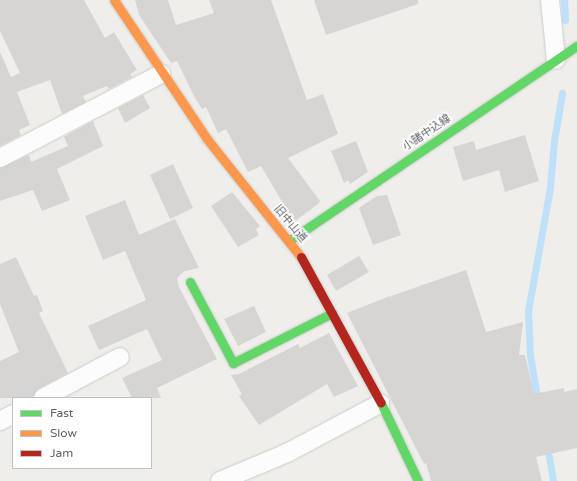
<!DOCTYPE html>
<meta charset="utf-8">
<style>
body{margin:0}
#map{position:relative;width:577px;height:481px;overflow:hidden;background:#efeeea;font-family:"Varela Round","Noto Sans JP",sans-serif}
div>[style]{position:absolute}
.stream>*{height:7px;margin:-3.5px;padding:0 3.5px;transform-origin:3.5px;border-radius:3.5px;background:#bfe0f9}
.building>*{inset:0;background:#d6d5d3}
.roads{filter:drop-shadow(0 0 1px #cbcccc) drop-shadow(0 0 1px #cbcccc)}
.street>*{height:18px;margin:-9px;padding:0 9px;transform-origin:9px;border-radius:9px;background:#fdfcfc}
.fast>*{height:9px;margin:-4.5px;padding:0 4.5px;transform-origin:4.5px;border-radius:4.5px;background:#63d668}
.slow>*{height:9px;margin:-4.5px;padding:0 4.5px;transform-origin:4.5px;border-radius:4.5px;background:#ff974d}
.jam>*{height:9px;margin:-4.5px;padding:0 4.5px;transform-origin:4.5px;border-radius:4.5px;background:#b3261e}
span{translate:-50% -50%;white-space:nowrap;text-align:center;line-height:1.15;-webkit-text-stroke:3.5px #fff;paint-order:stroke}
.street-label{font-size:11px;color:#5f6368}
.legend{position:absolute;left:12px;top:397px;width:140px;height:72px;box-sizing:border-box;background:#fff;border:1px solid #bfc1c3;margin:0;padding:5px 7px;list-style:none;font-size:12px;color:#5f6368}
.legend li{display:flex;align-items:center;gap:8px;height:20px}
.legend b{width:20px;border:1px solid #bfc1c3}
</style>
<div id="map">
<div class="stream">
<i style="left:564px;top:0;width:20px;rotate:87deg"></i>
<i style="left:538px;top:403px;width:49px;rotate:-99.5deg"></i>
<i style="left:530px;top:355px;width:44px;rotate:-92.6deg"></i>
<i style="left:528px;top:311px;width:126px;rotate:-79.9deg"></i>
<i style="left:550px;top:187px;width:46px;rotate:-85deg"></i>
<i style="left:554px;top:141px;width:49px;rotate:-80.5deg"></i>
<i style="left:547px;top:446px;width:36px;rotate:80deg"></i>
</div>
<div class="building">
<i style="clip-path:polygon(0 0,84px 0,105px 38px,114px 32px,137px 70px,130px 74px,132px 77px,109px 89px,107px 86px,83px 96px,86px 102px,62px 114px,50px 80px,17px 92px,30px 125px,19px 130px,21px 135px,0 146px,0 52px,11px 77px,20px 73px,0 31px)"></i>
<i style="clip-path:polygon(135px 0,168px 0,176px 25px,214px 13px,209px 0,271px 0,307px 100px,323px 94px,338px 134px,288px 158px,320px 201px,318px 204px,294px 222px,261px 166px,248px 172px,226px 129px,218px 133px,206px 107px,202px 109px,195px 98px,177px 61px,171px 63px,139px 15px)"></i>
<i style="clip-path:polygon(314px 0,418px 0,418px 4px,326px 35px)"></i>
<i style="clip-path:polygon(143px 95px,150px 108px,125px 123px,118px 108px)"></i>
<i style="clip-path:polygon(93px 121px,103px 146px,57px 169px,70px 200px,42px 211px,33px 190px,0 201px,0 168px,29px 155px,31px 162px,68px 146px,64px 137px)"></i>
<i style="clip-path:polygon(525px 135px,539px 181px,505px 192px,499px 170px,463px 181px,453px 147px,474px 141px,476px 150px)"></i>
<i style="clip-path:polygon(356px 141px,368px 172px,350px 184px,348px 180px,344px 183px,331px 151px)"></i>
<i style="clip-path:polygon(173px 164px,193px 208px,170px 219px,150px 175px)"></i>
<i style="clip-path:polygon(232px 192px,260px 226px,256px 229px,259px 235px,238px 247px,211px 206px)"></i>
<i style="clip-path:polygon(387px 195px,401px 235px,373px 245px,359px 208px,377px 196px)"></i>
<i style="clip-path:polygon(125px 200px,139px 235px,175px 219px,199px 268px,185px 271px,180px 275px,177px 278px,179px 287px,217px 359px,157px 388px,161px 398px,132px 398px,122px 378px,162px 360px,147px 329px,99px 350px,88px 326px,146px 300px,125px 251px,103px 260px,85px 216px)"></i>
<i style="clip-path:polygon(359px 256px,369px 272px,336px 291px,327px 275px)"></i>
<i style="clip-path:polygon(16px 257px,34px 296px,37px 295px,43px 311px,39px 313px,68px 373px,38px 389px,33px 398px,0 398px,0 361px,19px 352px,0 304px,0 264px)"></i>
<i style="clip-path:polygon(466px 270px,486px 332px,523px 322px,519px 355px,525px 355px,534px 394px,564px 388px,564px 392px,577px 389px,577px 448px,536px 457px,542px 481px,431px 481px,426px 463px,424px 464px,347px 313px,390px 296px,393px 301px,391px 296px)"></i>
<i style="clip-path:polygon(254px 306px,266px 332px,238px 346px,224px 319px)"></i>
<i style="clip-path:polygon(329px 333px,358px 386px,334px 397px,327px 384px,259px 425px,239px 396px,242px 394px,231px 375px,239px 374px,298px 344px,300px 348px)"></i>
</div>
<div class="roads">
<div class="street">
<i style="left:550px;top:0;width:60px;rotate:84.3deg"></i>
<i style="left:0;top:158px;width:182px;rotate:-27.6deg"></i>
<i style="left:43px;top:398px;width:87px;rotate:-28deg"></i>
<i style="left:0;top:421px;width:15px;rotate:-28deg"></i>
<i style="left:220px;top:481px;width:73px;rotate:-22.7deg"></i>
<i style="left:287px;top:453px;width:106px;rotate:-28deg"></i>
</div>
<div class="fast">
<i style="left:290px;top:240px;width:346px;rotate:-34.1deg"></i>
<i style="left:190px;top:282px;width:92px;rotate:62deg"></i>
<i style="left:233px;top:363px;width:111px;rotate:-26.8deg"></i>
<i style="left:381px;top:403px;width:86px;rotate:64.6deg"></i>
</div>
<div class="slow">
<i style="left:114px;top:0;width:167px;rotate:56.2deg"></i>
<i style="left:207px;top:139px;width:151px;rotate:51.5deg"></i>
</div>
<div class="jam">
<i style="left:301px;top:257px;width:166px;rotate:61.3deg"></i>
</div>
</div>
<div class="street-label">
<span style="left:427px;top:133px;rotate:-34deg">小諸中込線</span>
<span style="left:290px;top:224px;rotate:50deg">旧中山道</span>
</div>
<ul class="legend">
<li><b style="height:5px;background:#63d668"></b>Fast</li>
<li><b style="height:5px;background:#ff974d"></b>Slow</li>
<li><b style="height:5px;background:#b3261e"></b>Jam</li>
</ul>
</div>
